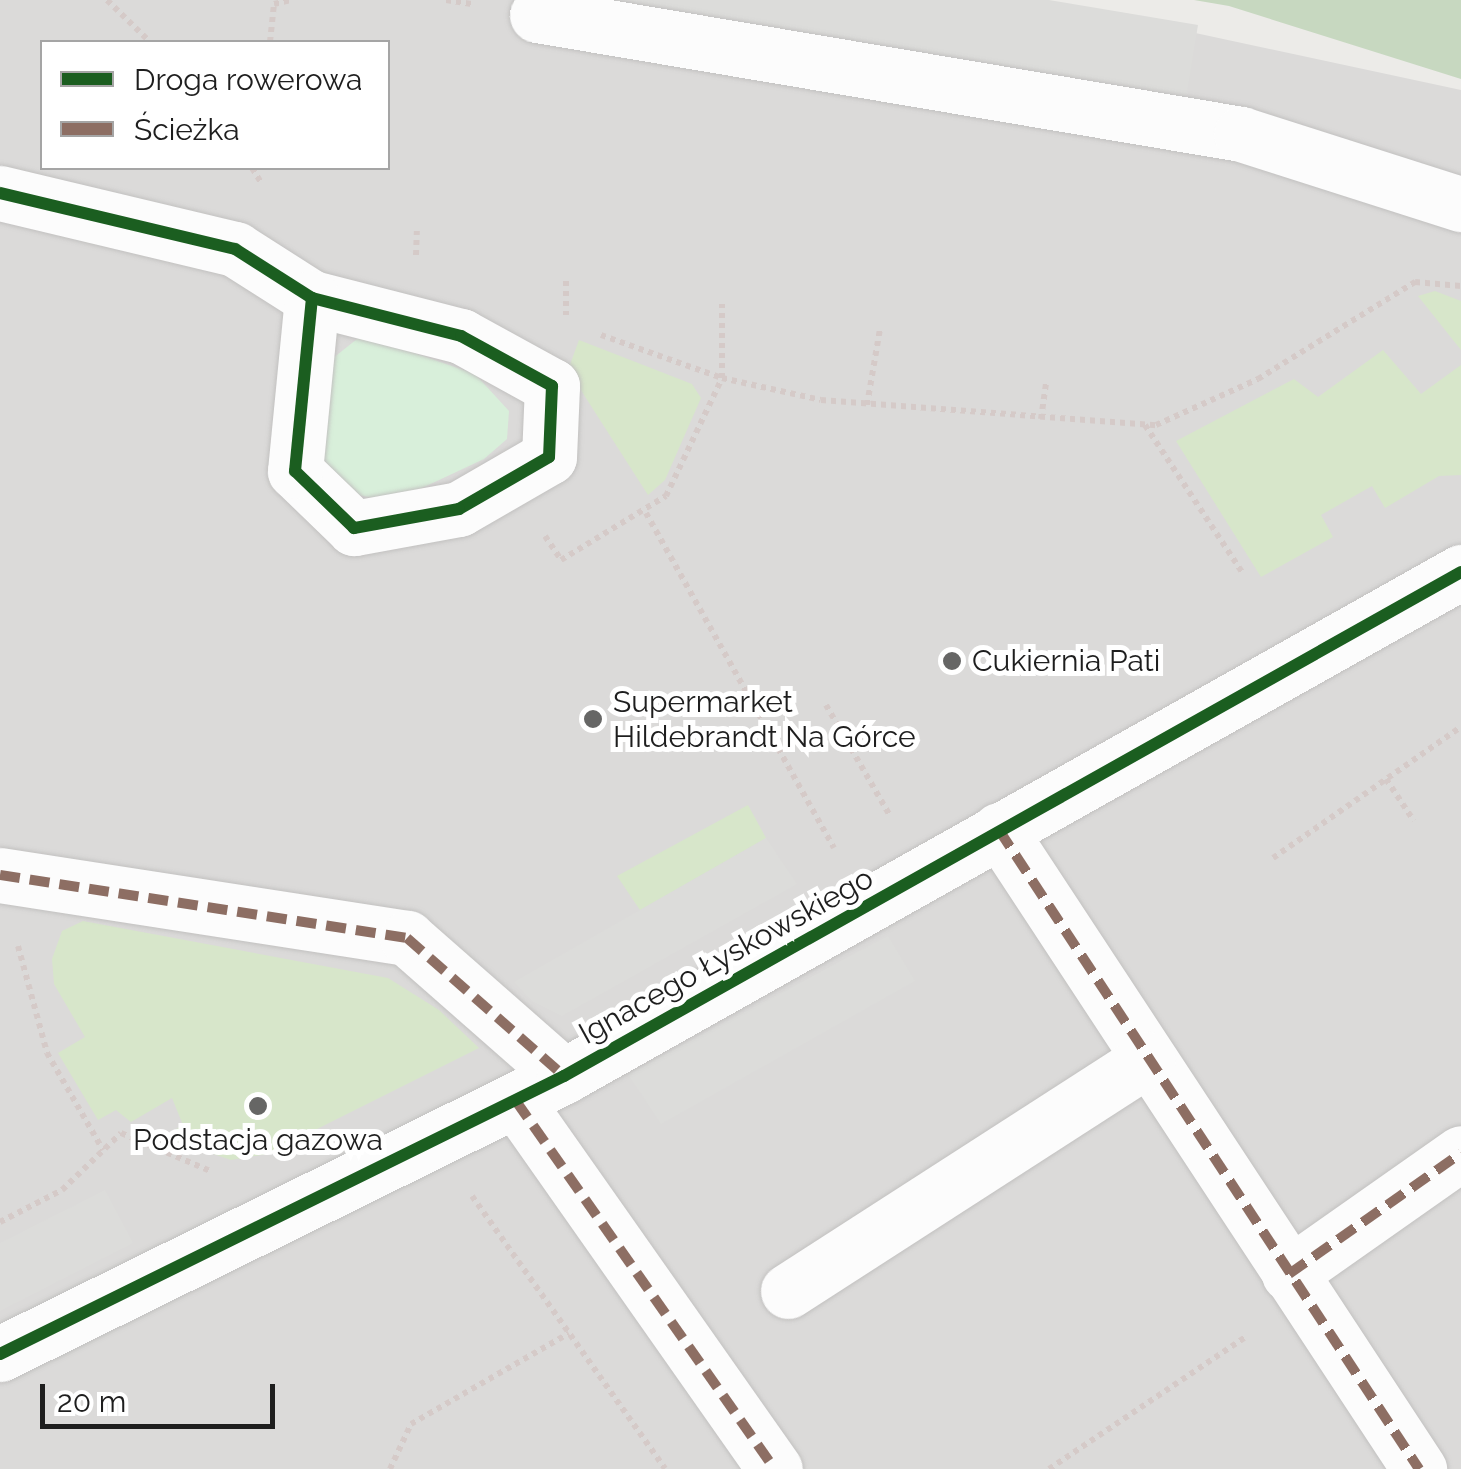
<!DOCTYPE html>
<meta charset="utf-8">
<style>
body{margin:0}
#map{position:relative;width:1461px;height:1469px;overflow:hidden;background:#ecebe8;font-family:Raleway,sans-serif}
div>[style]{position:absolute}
.residential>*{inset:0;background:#dbdad9}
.grass>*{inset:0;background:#d7e6ca}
.forest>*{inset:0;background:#c7d8c0}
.park>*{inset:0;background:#d8efda}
.parking>*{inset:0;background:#dcdcda}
.path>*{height:6px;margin-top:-3px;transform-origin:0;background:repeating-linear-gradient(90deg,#d5cac8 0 5px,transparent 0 10px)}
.roads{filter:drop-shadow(0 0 2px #c2c1c0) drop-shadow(0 0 2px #c2c1c0)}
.minor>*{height:55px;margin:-27.5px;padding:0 27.5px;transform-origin:27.5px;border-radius:27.5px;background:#fcfcfc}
.quiet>*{height:10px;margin-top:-5px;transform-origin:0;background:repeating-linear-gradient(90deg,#8d6e63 0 20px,transparent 0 30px)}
.cycleway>*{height:12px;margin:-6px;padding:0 6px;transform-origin:6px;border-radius:6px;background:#1b5e20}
.dots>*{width:28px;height:28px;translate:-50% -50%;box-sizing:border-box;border:5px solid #fff;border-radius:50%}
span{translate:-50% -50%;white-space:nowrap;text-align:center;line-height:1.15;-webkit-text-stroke:10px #fff;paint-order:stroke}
.poi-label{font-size:30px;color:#1e1e1e}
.left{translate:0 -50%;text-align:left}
.street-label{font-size:30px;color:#1e1e1e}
.legend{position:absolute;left:40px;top:40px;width:350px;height:130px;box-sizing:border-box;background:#fff;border:2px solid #a5a5a5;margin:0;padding:12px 18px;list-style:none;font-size:30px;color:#1e1e1e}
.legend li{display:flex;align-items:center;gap:20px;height:50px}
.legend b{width:50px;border:2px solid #a5a5a5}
.scale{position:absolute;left:40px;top:1384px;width:235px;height:45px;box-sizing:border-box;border:5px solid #1e1e1e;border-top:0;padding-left:12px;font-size:30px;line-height:35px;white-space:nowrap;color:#1e1e1e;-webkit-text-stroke:8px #fff;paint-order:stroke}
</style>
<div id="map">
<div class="residential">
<i style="clip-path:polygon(evenodd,0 0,1042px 0,1461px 90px,1461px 1469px,0 1469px,0 0,42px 42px,388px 42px,388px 168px,42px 168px,42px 42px)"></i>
</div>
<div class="grass">
<i style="clip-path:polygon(1435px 291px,1461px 301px,1461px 350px,1418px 296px)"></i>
<i style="clip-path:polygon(579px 340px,692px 384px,701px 398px,665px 480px,648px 495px,568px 370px)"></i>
<i style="clip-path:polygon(1383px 350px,1421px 394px,1461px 365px,1461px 475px,1439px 476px,1385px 508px,1372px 486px,1321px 515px,1333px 537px,1261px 577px,1176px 441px,1294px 379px,1318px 397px)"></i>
<i style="clip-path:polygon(748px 805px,766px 838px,640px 910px,617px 876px)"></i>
<i style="clip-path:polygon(83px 921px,388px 978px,439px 1010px,479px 1048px,267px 1154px,231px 1160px,163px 1137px,183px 1125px,172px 1098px,131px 1122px,116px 1110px,98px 1120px,58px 1053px,85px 1037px,54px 984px,52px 959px,62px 931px)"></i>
</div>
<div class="forest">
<i style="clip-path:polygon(1194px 0,1461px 0,1461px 79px,1229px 6px)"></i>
</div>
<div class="park">
<i style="clip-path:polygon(362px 335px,475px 374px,509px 411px,507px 439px,484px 459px,392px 502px,335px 490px,315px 471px,332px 359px)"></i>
</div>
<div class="parking">
<i style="clip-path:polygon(606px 0,1049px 0,1198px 25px,1186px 98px)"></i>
<i style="clip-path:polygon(766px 838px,797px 884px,562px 1016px,532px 1001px,514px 982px)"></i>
<i style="clip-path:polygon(888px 936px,915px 981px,661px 1124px,628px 1074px)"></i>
<i style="clip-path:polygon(105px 1190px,133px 1243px,0 1311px,0 1243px)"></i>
</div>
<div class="path">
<i style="left:107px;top:0;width:60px;rotate:44.3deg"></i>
<i style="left:446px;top:0;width:26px;rotate:9deg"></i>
<i style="left:270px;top:42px;width:38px;rotate:-84deg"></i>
<i style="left:274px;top:4px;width:17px;rotate:-13deg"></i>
<i style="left:252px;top:168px;width:19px;rotate:58deg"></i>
<i style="left:416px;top:255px;width:24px;rotate:-88deg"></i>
<i style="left:566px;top:281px;width:34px;rotate:90deg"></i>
<i style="left:601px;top:335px;width:128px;rotate:19.6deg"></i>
<i style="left:722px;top:378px;width:101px;rotate:12.5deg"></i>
<i style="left:821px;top:400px;width:336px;rotate:4.3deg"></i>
<i style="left:1156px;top:425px;width:112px;rotate:-24.3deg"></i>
<i style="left:1258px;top:379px;width:185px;rotate:-31.7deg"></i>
<i style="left:1415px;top:282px;width:46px;rotate:5deg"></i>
<i style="left:867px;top:405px;width:77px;rotate:-80.3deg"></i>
<i style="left:1041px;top:419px;width:37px;rotate:-82deg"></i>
<i style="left:1145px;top:425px;width:176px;rotate:56.6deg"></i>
<i style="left:646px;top:513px;width:384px;rotate:60.7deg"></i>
<i style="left:545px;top:536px;width:29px;rotate:56deg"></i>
<i style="left:561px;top:560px;width:123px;rotate:-31.4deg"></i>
<i style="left:666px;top:496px;width:131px;rotate:-64.6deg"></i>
<i style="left:722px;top:378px;width:74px;rotate:-90deg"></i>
<i style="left:826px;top:705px;width:128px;rotate:60deg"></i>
<i style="left:1386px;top:779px;width:50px;rotate:56.3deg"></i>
<i style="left:1273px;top:858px;width:229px;rotate:-34.9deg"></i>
<i style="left:18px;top:946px;width:111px;rotate:74.8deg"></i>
<i style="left:47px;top:1053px;width:112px;rotate:60deg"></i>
<i style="left:472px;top:1196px;width:334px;rotate:54.7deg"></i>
<i style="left:0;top:1222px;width:70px;rotate:-27.3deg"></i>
<i style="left:62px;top:1190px;width:82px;rotate:-44deg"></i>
<i style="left:121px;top:1133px;width:97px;rotate:23.1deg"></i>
<i style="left:390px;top:1469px;width:50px;rotate:-65deg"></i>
<i style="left:411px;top:1424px;width:182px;rotate:-29.9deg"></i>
<i style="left:1049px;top:1469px;width:239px;rotate:-33.9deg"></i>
</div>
<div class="roads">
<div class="minor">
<i style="left:537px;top:15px;width:714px;rotate:9.59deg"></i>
<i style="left:1241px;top:134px;width:231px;rotate:17.7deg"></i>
<i style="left:0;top:193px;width:242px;rotate:13.4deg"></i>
<i style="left:235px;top:249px;width:91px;rotate:32.5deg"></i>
<i style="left:312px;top:298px;width:154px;rotate:14.3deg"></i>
<i style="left:461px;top:336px;width:104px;rotate:28.8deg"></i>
<i style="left:552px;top:386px;width:71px;rotate:92.4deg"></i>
<i style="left:549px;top:457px;width:104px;rotate:150deg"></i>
<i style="left:459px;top:509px;width:107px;rotate:169.7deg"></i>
<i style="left:354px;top:528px;width:82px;rotate:-136deg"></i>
<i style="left:295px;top:471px;width:174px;rotate:-84.4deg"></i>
<i style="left:999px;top:830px;width:765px;rotate:56.68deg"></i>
<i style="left:0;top:875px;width:412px;rotate:8.8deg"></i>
<i style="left:407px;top:938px;width:209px;rotate:41.3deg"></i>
<i style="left:516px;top:1101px;width:450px;rotate:54.9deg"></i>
<i style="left:1289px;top:1274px;width:210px;rotate:-35.1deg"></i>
<i style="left:788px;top:1291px;width:428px;rotate:-32.8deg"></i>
<i style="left:0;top:1354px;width:629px;rotate:-26.24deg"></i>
<i style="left:564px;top:1076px;width:1029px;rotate:-29.33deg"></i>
</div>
</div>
<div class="quiet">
<i style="left:999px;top:830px;width:765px;rotate:56.68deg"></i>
<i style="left:0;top:875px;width:412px;rotate:8.8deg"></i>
<i style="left:407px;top:938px;width:209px;rotate:41.3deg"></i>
<i style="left:516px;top:1101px;width:450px;rotate:54.9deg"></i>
<i style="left:1289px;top:1274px;width:210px;rotate:-35.1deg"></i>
</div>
<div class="cycleway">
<i style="left:0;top:193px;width:242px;rotate:13.4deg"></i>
<i style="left:235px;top:249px;width:91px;rotate:32.5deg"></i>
<i style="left:312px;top:298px;width:154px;rotate:14.3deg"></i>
<i style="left:461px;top:336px;width:104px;rotate:28.8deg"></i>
<i style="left:552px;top:386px;width:71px;rotate:92.4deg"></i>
<i style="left:549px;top:457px;width:104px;rotate:150deg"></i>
<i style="left:459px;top:509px;width:107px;rotate:169.7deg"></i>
<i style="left:354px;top:528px;width:82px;rotate:-136deg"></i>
<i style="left:295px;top:471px;width:174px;rotate:-84.4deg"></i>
<i style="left:0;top:1354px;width:629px;rotate:-26.24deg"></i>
<i style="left:564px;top:1076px;width:1029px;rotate:-29.33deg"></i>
</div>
<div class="dots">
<i style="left:952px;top:661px;background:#666665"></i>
<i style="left:593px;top:719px;background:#666665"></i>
<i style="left:258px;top:1106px;background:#666665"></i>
</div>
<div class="poi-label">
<span class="left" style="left:972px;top:661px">Cukiernia Pati</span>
<span class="left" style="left:613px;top:719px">Supermarket<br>Hildebrandt Na Górce</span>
<span style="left:258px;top:1140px">Podstacja gazowa</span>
</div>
<div class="street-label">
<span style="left:726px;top:956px;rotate:-29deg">Ignacego Łyskowskiego</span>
</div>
<ul class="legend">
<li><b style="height:12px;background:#1b5e20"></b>Droga rowerowa</li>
<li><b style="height:12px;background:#8d6e63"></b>Ścieżka</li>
</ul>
<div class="scale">20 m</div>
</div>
